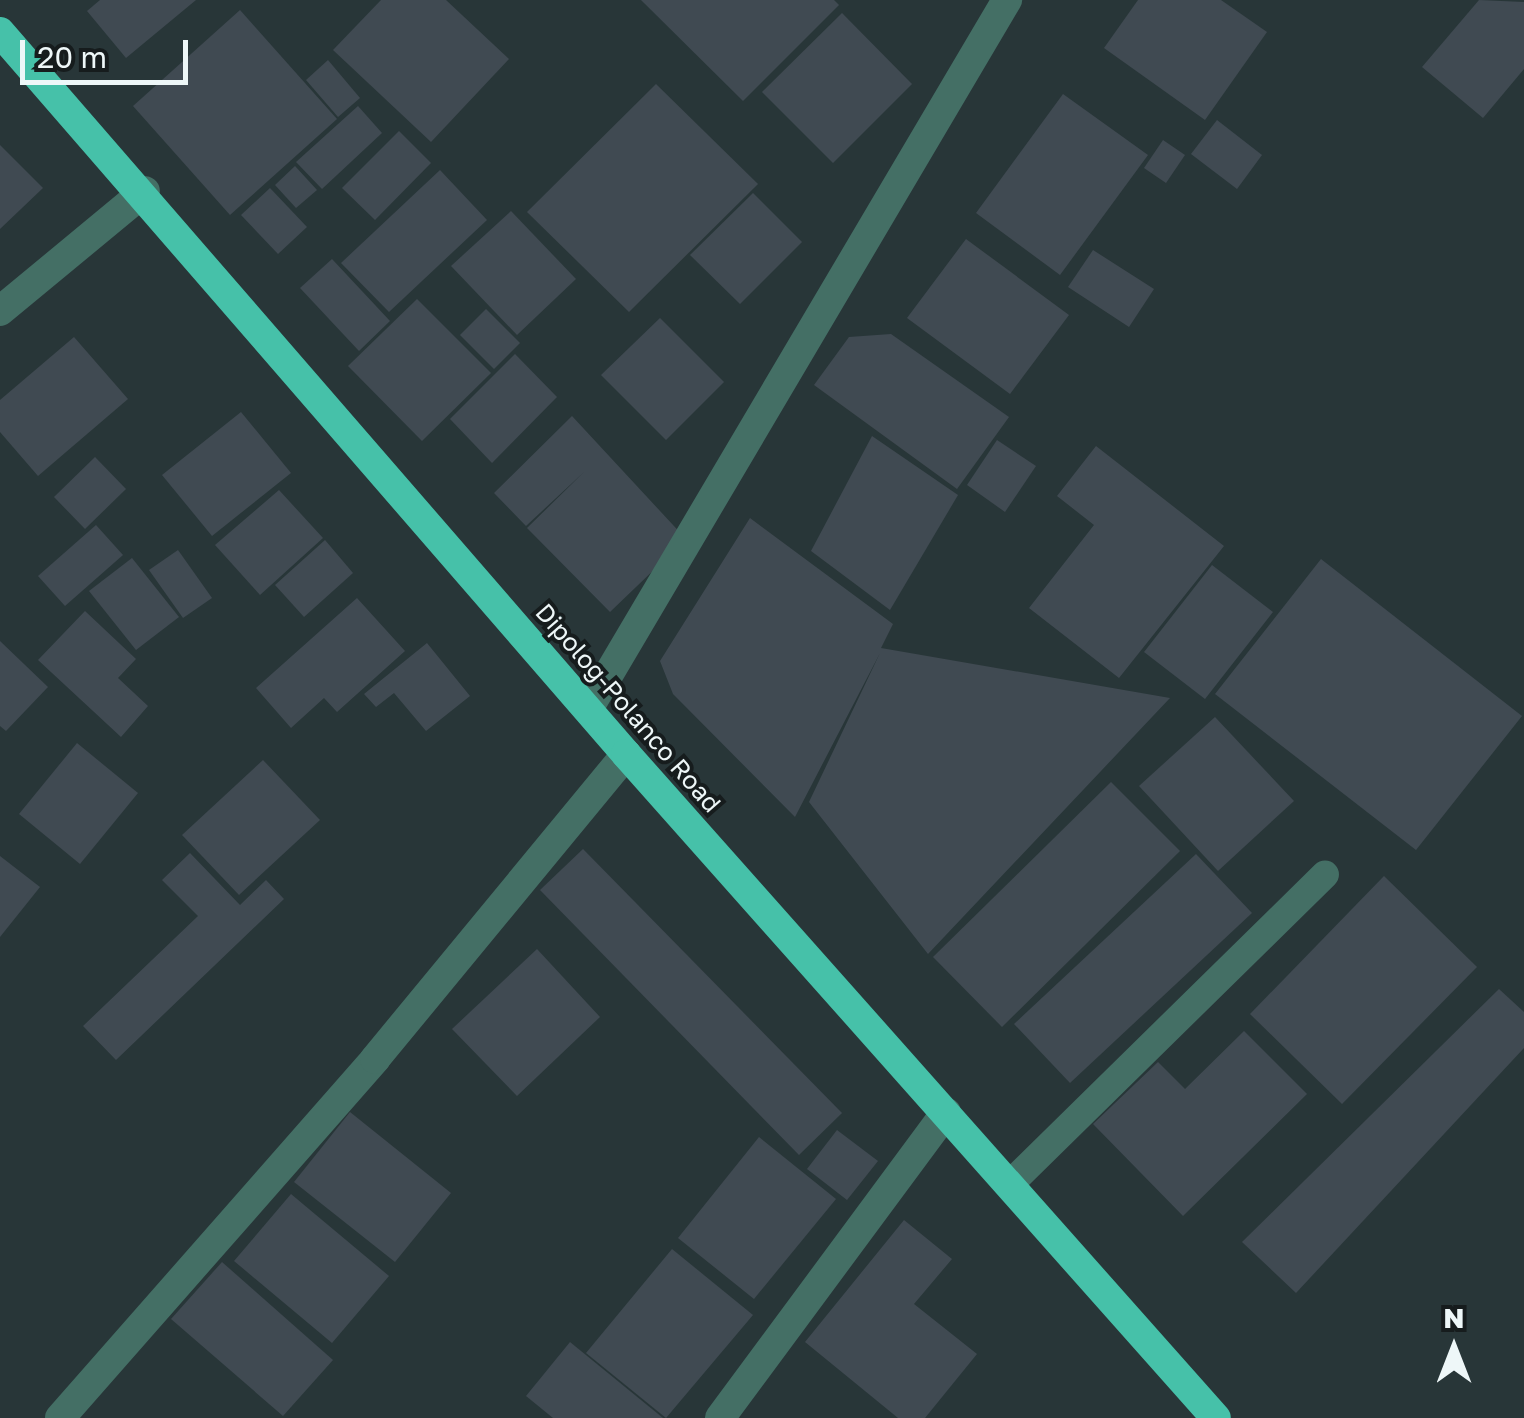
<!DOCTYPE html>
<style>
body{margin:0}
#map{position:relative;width:1524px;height:1418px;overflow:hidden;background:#283638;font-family:"Golos Text",sans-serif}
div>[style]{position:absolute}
.building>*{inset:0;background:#404a52}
.lane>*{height:28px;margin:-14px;padding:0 14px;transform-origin:14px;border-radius:14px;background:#446f65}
.street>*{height:30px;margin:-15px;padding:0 15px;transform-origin:15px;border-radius:15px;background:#446f65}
.highway>*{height:30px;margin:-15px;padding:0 15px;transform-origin:15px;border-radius:15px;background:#46c1a9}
span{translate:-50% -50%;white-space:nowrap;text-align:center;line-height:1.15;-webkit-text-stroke:8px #161c1d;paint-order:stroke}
.street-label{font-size:25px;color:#eef7f8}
.north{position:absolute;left:1404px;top:1298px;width:100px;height:100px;-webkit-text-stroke:8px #161c1d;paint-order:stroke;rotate:0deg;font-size:28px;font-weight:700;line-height:40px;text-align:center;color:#eef7f8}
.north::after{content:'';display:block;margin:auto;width:35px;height:45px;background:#eef7f8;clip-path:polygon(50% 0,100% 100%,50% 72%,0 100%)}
.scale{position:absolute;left:20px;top:40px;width:168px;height:45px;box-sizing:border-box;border:5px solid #eef7f8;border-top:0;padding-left:12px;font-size:30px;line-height:35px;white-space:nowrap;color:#eef7f8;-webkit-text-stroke:8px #161c1d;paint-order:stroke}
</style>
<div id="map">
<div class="building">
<i style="clip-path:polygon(100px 0,196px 0,126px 58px,87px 11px)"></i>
<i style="clip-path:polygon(381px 0,446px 0,509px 59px,431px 142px,333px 50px)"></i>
<i style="clip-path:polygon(641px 0,834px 0,839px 5px,743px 101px)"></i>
<i style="clip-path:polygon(1138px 0,1221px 0,1267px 32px,1205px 120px,1104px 48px)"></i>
<i style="clip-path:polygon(1479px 0,1524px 2px,1524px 69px,1483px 118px,1422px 67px)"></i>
<i style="clip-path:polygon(240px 10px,337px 119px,230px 215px,133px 106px)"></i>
<i style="clip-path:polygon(842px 13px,912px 84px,833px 163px,762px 92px)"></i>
<i style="clip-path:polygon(328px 60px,360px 98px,338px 117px,306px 80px)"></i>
<i style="clip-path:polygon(656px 84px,758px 184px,629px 312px,527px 212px)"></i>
<i style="clip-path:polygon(1063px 94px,1148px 155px,1060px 275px,976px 213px)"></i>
<i style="clip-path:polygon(358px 106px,382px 133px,322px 189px,296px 162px)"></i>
<i style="clip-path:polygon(1217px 120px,1262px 155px,1237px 189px,1191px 154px)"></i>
<i style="clip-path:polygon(399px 131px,431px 163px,375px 220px,342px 188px)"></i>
<i style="clip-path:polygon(1163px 140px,1185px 155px,1166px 183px,1144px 168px)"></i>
<i style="clip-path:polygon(0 145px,43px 188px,0 229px)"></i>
<i style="clip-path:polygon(295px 166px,317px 190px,296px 208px,275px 185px)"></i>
<i style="clip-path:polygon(440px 170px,487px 220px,389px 312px,341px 263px)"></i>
<i style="clip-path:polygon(270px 188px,307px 227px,278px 254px,241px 215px)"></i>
<i style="clip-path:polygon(753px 193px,802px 242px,740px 304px,690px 255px)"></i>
<i style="clip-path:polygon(511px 211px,576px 279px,517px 335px,451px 266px)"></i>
<i style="clip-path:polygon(966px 239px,1069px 315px,1010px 394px,907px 318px)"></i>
<i style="clip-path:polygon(1093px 250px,1154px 289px,1129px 327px,1068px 287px)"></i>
<i style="clip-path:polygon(332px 259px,390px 321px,359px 351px,300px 288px)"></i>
<i style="clip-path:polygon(417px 299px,491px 373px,422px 441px,348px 366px)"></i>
<i style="clip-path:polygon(486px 309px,520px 343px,494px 369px,460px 335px)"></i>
<i style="clip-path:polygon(660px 318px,724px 382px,666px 440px,601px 375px)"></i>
<i style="clip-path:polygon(891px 334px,1009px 417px,957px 489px,814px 385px,849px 337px)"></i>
<i style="clip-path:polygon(74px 337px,128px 399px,38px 476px,0 432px,0 400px)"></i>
<i style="clip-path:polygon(515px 354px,557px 397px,492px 463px,450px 419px)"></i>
<i style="clip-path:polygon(241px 412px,291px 473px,212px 536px,162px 475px)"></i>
<i style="clip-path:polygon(572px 416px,686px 539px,610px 612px,527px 528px,584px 472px,526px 526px,494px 493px)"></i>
<i style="clip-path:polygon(872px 436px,958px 495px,890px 610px,811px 551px)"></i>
<i style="clip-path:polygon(997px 440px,1036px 466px,1005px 512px,967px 485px)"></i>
<i style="clip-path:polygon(1096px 446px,1224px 546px,1119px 678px,1029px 608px,1094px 525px,1057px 496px)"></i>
<i style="clip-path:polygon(95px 457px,126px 489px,85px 529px,54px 497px)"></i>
<i style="clip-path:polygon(279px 490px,323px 538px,260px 595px,215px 545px)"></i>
<i style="clip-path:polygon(750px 518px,893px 624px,881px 648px,1170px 698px,928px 954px,809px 802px,880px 653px,795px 817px,673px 694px,660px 661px)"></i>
<i style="clip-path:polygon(96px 525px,123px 555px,65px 606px,38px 576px)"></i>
<i style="clip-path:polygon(325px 540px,353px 573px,304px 617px,275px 585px)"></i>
<i style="clip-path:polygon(178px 550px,212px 598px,183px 618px,149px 570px)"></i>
<i style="clip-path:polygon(132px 558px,179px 617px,136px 650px,89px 591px)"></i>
<i style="clip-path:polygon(1321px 559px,1522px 716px,1416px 850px,1215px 694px)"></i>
<i style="clip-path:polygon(1212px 565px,1273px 612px,1205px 699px,1144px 652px)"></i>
<i style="clip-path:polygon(357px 598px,405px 651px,337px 712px,324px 698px,291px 728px,256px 688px)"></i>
<i style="clip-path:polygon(85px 611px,136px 659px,118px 678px,148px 706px,121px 737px,38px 660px)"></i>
<i style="clip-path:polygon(0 641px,48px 687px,6px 731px,0 726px)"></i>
<i style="clip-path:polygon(427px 643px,470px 696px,426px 731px,394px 693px,376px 707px,364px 694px)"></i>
<i style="clip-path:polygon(1215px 717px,1294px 801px,1218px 871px,1139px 786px)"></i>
<i style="clip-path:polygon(77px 743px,138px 793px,80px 864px,19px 814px)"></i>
<i style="clip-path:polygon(263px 760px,320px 820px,239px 895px,182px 835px)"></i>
<i style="clip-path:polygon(1111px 782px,1180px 851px,1002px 1027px,933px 957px)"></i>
<i style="clip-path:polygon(583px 849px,842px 1113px,799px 1155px,540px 890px)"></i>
<i style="clip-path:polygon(190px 853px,240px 905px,266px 880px,284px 899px,116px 1060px,83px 1026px,198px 916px,162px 880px)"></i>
<i style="clip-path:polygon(1196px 854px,1252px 913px,1070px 1083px,1014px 1024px)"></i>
<i style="clip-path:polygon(0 856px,40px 887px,0 937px)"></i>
<i style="clip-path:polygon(1384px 876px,1477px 967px,1342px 1104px,1250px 1014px)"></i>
<i style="clip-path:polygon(537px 949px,600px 1017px,517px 1096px,452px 1029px)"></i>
<i style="clip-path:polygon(1499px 989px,1524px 1012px,1524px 1048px,1296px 1293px,1242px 1242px)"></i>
<i style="clip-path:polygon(1244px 1031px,1307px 1094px,1183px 1216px,1093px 1124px,1158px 1062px,1185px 1089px)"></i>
<i style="clip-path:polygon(350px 1112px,451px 1193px,395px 1262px,294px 1182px)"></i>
<i style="clip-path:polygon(837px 1130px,878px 1161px,847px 1200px,807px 1169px)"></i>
<i style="clip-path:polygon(759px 1137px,836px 1199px,754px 1299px,678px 1238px)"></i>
<i style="clip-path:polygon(291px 1194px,389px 1276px,332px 1343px,234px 1261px)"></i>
<i style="clip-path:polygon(904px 1220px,952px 1259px,914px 1304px,977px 1354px,925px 1418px,898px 1418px,805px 1342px)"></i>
<i style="clip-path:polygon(672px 1249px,753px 1315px,666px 1418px,586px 1353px)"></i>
<i style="clip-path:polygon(222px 1262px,333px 1360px,283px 1416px,171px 1319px)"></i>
<i style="clip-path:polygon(570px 1342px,663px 1418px,553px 1418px,526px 1396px)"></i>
</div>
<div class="lane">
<i style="left:1009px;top:1185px;width:443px;rotate:-44.5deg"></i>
</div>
<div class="street">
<i style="left:0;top:311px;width:188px;rotate:-39.6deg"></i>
<i style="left:588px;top:709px;width:824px;rotate:-59.42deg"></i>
<i style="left:60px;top:1418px;width:478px;rotate:-48.7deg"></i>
<i style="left:375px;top:1059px;width:395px;rotate:-50.5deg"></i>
<i style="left:720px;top:1418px;width:380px;rotate:-53.5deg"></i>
</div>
<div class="highway">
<i style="left:0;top:32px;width:956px;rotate:49.07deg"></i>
<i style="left:626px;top:754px;width:888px;rotate:48.38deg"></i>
</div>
<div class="street-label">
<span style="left:628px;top:708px;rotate:49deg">Dipolog-Polanco Road</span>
</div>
<div class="north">N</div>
<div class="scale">20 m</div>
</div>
